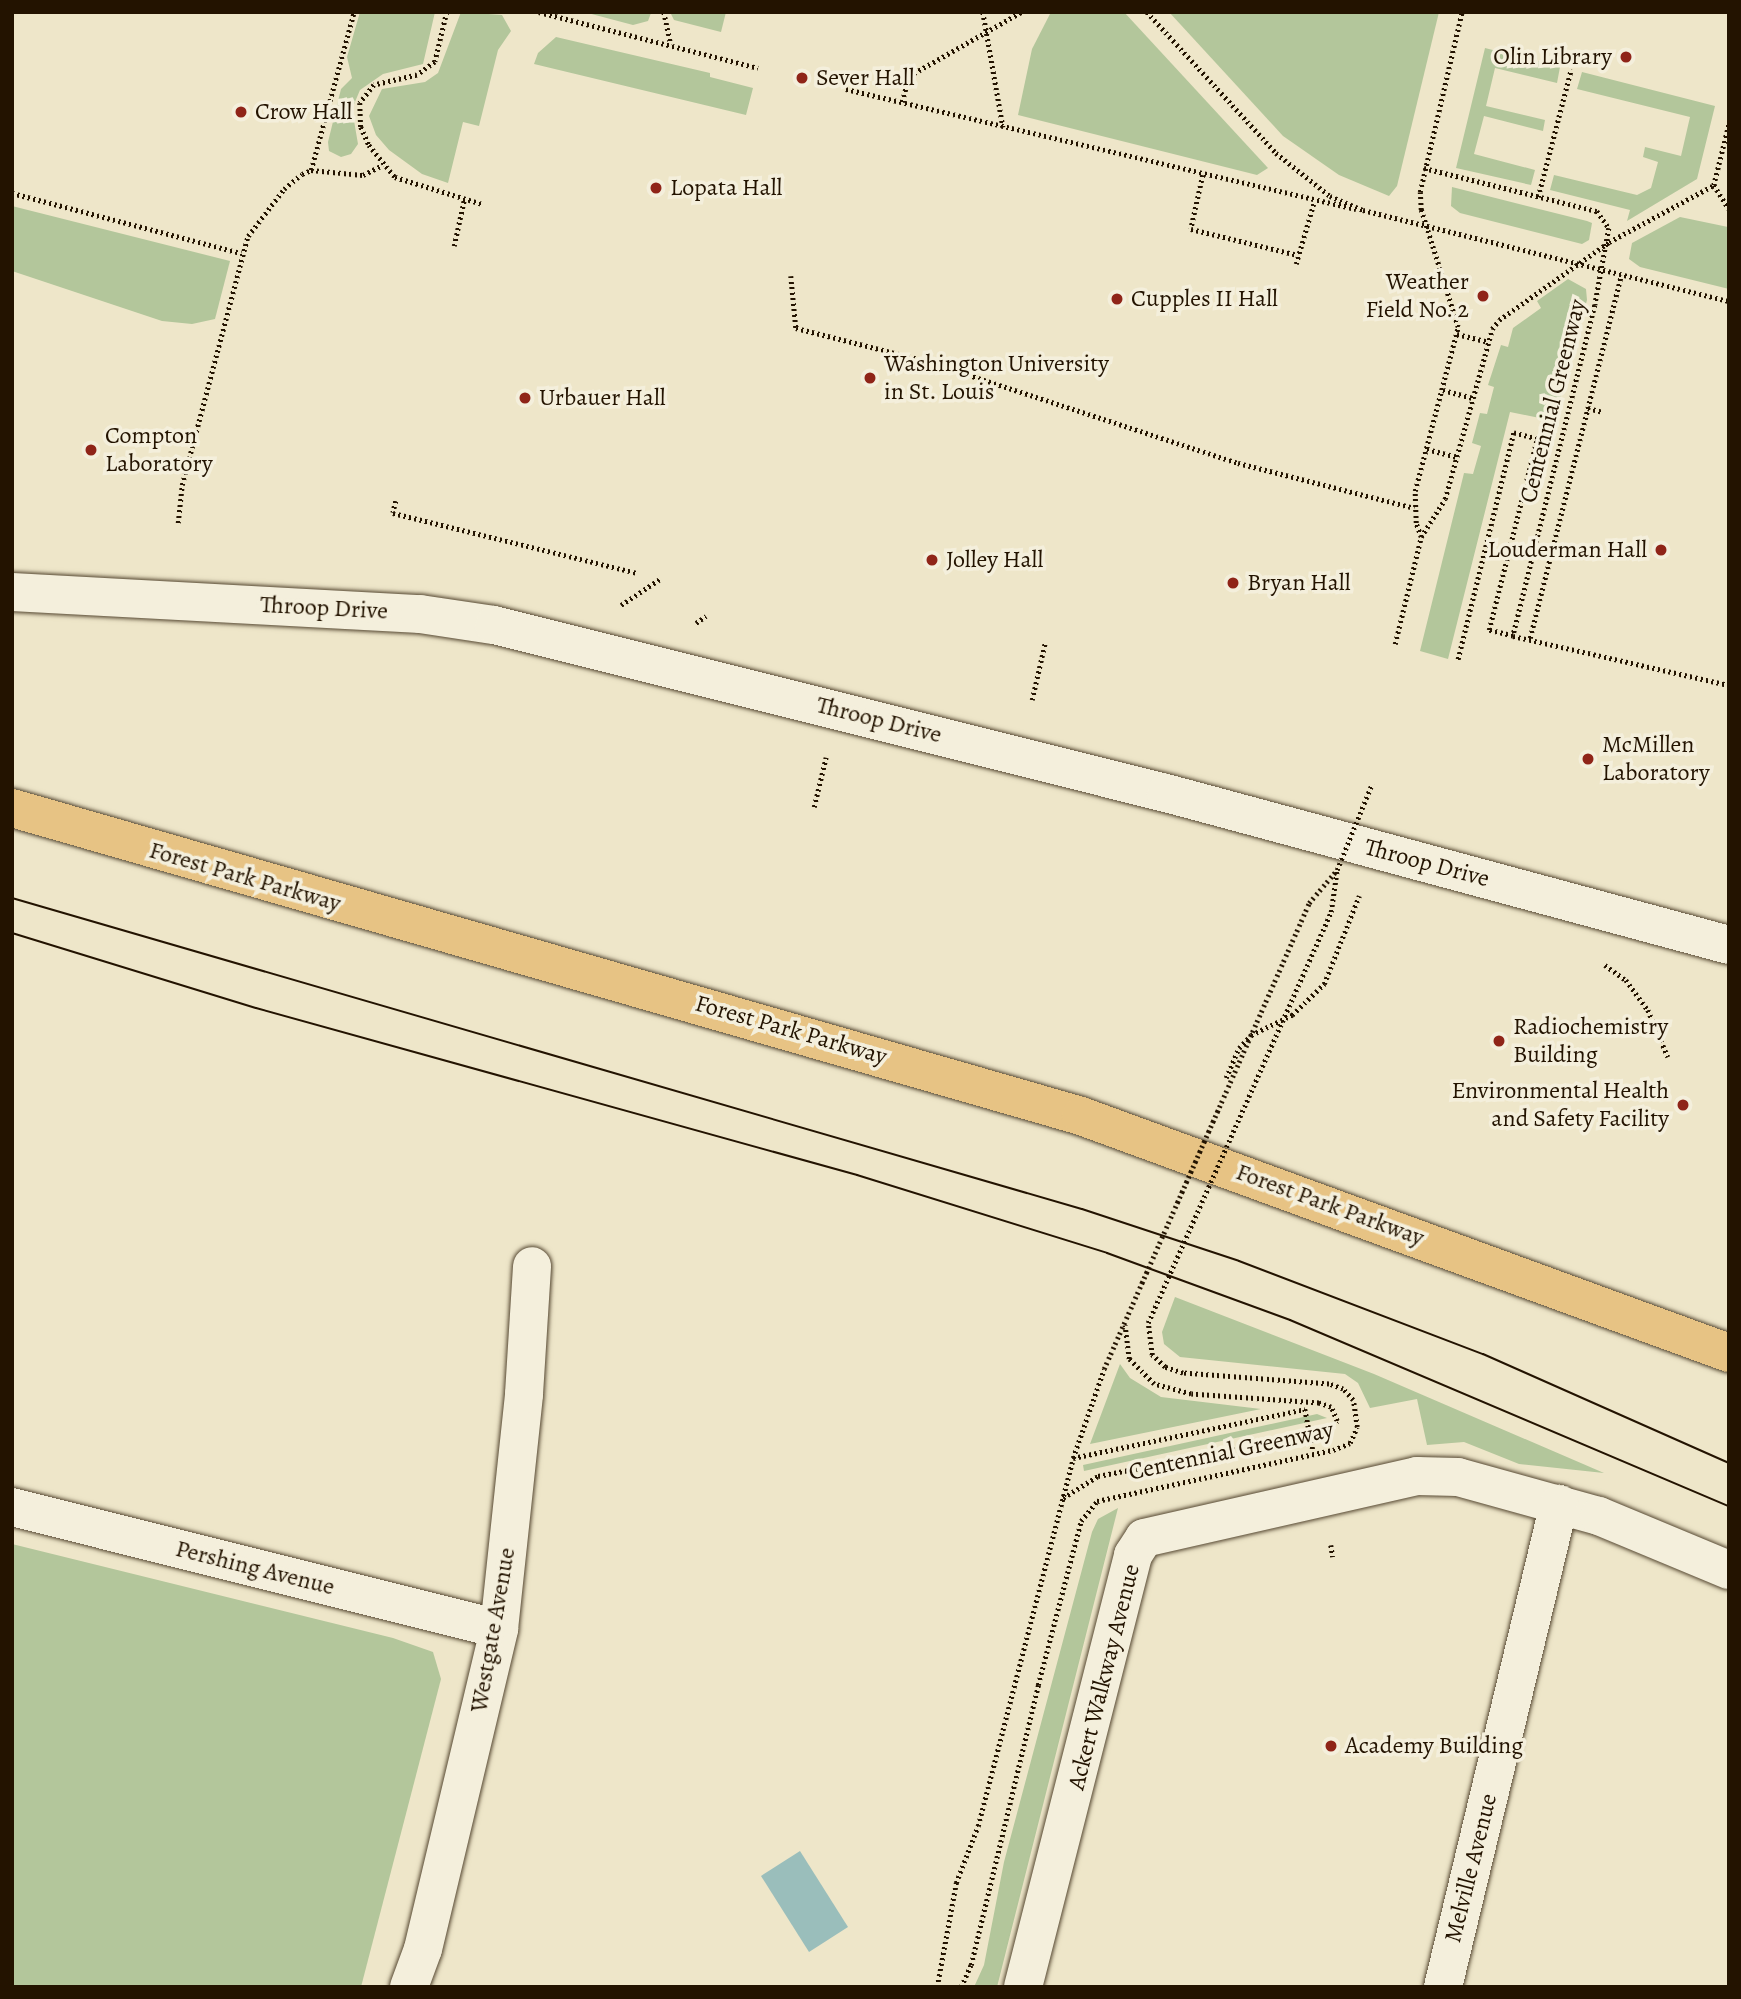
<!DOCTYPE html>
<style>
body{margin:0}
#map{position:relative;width:1741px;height:1999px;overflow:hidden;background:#eee6c9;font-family:Alegreya,serif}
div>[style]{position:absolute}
.green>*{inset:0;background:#b3c69b}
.water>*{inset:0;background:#9abebb}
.path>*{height:4.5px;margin-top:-2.25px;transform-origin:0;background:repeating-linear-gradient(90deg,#231300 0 2px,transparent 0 5.5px)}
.roads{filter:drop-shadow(0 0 2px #564832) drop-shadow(0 0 2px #564832)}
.minor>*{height:38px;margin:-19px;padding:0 19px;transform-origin:19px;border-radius:19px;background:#f4efdc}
.major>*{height:38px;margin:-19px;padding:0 19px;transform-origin:19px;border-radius:19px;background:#e7c384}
.tram>*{height:2px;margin:-1px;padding:0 1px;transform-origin:1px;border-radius:1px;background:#231300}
.path-bridge>*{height:4.5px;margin-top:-2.25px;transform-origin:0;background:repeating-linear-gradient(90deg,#231300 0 2px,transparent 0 5.5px)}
.dots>*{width:19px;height:19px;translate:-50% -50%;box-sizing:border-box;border:4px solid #f4efdc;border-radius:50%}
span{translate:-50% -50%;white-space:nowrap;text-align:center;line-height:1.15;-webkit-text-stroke:7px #f4efdc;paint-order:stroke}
.poi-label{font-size:24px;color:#231300}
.right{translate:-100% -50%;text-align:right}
.left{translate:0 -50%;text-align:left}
.street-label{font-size:24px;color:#231300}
.frame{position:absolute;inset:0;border:14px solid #231300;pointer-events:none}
</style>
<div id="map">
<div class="green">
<i style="clip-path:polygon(360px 12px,435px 12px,423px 64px,383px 74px,360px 90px,352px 109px,358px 144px,351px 154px,341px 157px,329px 151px,328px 142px,341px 89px,352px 78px,347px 57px)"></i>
<i style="clip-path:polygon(461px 12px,502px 15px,511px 31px,498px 50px,479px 126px,463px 122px,448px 183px,422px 174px,389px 150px,376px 135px,369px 116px,382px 89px,425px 82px,438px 73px)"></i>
<i style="clip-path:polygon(584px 12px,651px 12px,651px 13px,648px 21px,633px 25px)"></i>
<i style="clip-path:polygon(670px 12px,726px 12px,721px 32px,674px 20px)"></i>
<i style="clip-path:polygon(1051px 12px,1124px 12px,1268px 168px,1257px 175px,1018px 115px,1032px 49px)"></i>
<i style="clip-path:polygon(1169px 12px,1439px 12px,1397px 186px,1389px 196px,1339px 175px,1283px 136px)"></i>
<i style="clip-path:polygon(556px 37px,710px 73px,710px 77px,753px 88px,746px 115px,534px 64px,538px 53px)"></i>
<i style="clip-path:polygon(1485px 48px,1560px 67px,1557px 83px,1495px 68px,1486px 106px,1545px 120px,1543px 131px,1484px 116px,1474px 154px,1535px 170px,1531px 185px,1456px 168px)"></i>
<i style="clip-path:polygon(1582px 72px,1715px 106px,1697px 179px,1627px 221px,1630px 210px,1550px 190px,1554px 175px,1637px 195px,1651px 188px,1658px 162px,1643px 157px,1645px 147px,1681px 156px,1690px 117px,1577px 89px)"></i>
<i style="clip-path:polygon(1452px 187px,1587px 221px,1592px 223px,1589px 240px,1582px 244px,1460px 213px,1451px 206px)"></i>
<i style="clip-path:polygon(12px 206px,230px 261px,215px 319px,192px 324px,162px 321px,12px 271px)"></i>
<i style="clip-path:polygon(1680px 217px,1728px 227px,1729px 289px,1640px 267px,1629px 259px,1632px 243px)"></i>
<i style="clip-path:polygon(1568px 279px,1586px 289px,1587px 300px,1554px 421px,1510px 412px,1448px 659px,1420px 651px,1464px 473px,1473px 474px,1481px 446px,1472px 443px,1480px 413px,1487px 414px,1494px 387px,1488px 385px,1501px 345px,1508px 347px,1513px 328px,1541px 308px,1537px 301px)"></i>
<i style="clip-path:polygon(1175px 1297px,1374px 1374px,1604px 1473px,1519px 1464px,1464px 1442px,1427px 1445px,1417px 1399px,1370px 1408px,1358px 1383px,1345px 1374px,1180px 1357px,1164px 1344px,1162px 1332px)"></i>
<i style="clip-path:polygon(1120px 1364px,1130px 1378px,1161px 1397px,1261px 1409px,1090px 1444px)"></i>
<i style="clip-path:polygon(1317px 1414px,1327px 1418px,1084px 1471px,1083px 1465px)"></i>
<i style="clip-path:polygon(1118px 1508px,997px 1987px,974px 1987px,984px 1965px,1004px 1862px,1092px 1532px,1098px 1519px)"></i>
<i style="clip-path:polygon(12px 1544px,393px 1638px,433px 1652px,441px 1679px,361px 1987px,12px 1987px)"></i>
</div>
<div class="water">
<i style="clip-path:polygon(800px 1851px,848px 1927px,809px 1952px,761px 1876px)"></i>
</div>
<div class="path">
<i style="left:447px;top:12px;width:51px;rotate:103.5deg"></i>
<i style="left:435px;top:62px;width:22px;rotate:144deg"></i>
<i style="left:417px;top:75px;width:44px;rotate:166.9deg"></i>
<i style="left:374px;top:85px;width:23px;rotate:128deg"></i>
<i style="left:360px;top:103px;width:24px;rotate:88deg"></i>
<i style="left:361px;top:127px;width:20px;rotate:66deg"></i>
<i style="left:369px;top:145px;width:41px;rotate:50.9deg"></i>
<i style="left:395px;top:177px;width:91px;rotate:17.2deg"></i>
<i style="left:539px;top:12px;width:226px;rotate:14.3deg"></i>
<i style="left:664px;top:12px;width:33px;rotate:78deg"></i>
<i style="left:983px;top:12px;width:117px;rotate:80.1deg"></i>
<i style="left:1147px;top:12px;width:191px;rotate:47.5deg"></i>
<i style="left:1276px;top:153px;width:69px;rotate:38.5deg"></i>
<i style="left:1330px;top:196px;width:36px;rotate:23deg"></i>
<i style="left:1363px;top:210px;width:377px;rotate:14deg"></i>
<i style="left:846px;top:89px;width:524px;rotate:13.24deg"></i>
<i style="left:902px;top:102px;width:27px;rotate:-75deg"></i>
<i style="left:909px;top:76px;width:129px;rotate:-29.7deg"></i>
<i style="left:1729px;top:125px;width:62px;rotate:104deg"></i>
<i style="left:1714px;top:185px;width:28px;rotate:58deg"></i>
<i style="left:1424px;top:168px;width:178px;rotate:14deg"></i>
<i style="left:1597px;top:211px;width:21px;rotate:55deg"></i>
<i style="left:1609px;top:228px;width:78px;rotate:100.3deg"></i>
<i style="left:1595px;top:305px;width:341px;rotate:103.9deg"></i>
<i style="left:1513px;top:636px;width:25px;rotate:-166deg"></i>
<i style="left:1489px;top:630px;width:197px;rotate:-75.9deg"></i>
<i style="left:1537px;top:439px;width:24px;rotate:-165deg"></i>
<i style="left:1514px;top:433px;width:235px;rotate:103.8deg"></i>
<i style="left:311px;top:170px;width:164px;rotate:-74.8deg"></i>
<i style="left:1203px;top:175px;width:55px;rotate:102.5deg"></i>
<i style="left:1191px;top:229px;width:110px;rotate:13.7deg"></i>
<i style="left:12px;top:193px;width:237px;rotate:14.7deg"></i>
<i style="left:1538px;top:197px;width:132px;rotate:-75.5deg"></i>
<i style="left:454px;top:246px;width:47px;rotate:-77.7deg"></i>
<i style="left:1296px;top:264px;width:65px;rotate:-73.8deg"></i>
<i style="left:791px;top:276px;width:52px;rotate:84.5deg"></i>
<i style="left:796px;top:328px;width:134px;rotate:14.2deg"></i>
<i style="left:926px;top:361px;width:328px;rotate:18.1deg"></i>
<i style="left:1238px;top:463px;width:182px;rotate:14.3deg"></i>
<i style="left:1457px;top:334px;width:32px;rotate:14deg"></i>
<i style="left:1443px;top:390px;width:31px;rotate:15deg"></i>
<i style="left:1588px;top:408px;width:16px;rotate:15deg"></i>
<i style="left:1427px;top:449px;width:31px;rotate:15deg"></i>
<i style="left:396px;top:501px;width:12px;rotate:104deg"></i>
<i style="left:393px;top:513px;width:251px;rotate:13.8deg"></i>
<i style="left:178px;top:523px;width:38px;rotate:-84deg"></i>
<i style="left:182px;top:485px;width:258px;rotate:-75.2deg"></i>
<i style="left:248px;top:236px;width:59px;rotate:-52.5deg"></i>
<i style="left:284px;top:189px;width:23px;rotate:-40deg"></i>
<i style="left:302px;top:174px;width:10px;rotate:-24deg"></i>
<i style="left:311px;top:170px;width:52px;rotate:5.5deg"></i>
<i style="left:363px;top:175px;width:22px;rotate:-27deg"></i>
<i style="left:1421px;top:537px;width:45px;rotate:-57.7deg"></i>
<i style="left:1445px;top:499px;width:176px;rotate:-74.5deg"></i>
<i style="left:1492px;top:329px;width:11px;rotate:-52deg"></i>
<i style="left:1499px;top:320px;width:135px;rotate:-35.3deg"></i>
<i style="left:1609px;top:242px;width:119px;rotate:-28.5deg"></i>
<i style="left:621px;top:605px;width:47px;rotate:-33.7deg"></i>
<i style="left:696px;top:623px;width:12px;rotate:-35deg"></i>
<i style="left:1513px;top:636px;width:221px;rotate:12.8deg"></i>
<i style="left:1530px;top:638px;width:374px;rotate:-75.9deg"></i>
<i style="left:1395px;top:644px;width:110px;rotate:-76.3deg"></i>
<i style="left:1421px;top:537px;width:15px;rotate:-110deg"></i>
<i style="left:1416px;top:523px;width:32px;rotate:-92deg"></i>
<i style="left:1415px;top:491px;width:170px;rotate:-75.3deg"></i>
<i style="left:1458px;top:327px;width:123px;rotate:-107.5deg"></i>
<i style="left:1421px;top:210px;width:18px;rotate:-93deg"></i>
<i style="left:1420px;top:192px;width:185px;rotate:-76.9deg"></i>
<i style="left:1032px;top:700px;width:58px;rotate:-77.2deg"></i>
<i style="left:814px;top:807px;width:51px;rotate:-76.5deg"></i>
<i style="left:1605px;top:965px;width:26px;rotate:36deg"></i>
<i style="left:1626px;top:980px;width:37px;rotate:54deg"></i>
<i style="left:1648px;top:1010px;width:51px;rotate:66.9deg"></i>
<i style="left:1226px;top:1078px;width:33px;rotate:-67deg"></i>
<i style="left:1239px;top:1048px;width:18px;rotate:-47deg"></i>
<i style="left:1251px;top:1035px;width:46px;rotate:-26deg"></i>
<i style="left:1292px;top:1015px;width:45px;rotate:-44.1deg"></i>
<i style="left:1324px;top:984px;width:95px;rotate:-68.3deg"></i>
<i style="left:1073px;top:1458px;width:237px;rotate:-11.9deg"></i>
<i style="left:1305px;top:1409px;width:42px;rotate:79deg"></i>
<i style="left:1331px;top:1545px;width:12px;rotate:81deg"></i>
<i style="left:937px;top:1987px;width:106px;rotate:-79.6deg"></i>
<i style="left:956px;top:1883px;width:61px;rotate:-68.9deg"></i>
<i style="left:978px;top:1826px;width:380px;rotate:-75.5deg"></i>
<i style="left:1073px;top:1458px;width:94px;rotate:-70.8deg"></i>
<i style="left:961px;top:1987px;width:24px;rotate:-66deg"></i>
<i style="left:971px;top:1965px;width:288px;rotate:-76.5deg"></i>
</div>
<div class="roads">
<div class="minor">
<i style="left:12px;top:592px;width:409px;rotate:3.1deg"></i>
<i style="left:420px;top:614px;width:75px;rotate:8.5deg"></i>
<i style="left:494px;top:625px;width:693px;rotate:14.04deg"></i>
<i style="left:1166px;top:793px;width:583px;rotate:15.11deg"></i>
<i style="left:12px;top:1507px;width:502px;rotate:14.06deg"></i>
<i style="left:409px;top:1987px;width:40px;rotate:-69.8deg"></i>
<i style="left:423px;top:1949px;width:329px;rotate:-76.6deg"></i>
<i style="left:499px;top:1629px;width:236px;rotate:-83.9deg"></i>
<i style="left:524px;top:1394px;width:128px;rotate:-86.4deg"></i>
<i style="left:1023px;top:1987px;width:446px;rotate:-75.7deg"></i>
<i style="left:1133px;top:1555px;width:20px;rotate:-57deg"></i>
<i style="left:1144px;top:1538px;width:280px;rotate:-12.8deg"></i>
<i style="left:1417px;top:1476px;width:41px;rotate:1.4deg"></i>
<i style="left:1458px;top:1477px;width:146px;rotate:15.5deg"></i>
<i style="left:1599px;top:1516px;width:141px;rotate:22.6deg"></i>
<i style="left:1443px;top:1987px;width:497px;rotate:-76.5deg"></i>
</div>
<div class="major">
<i style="left:12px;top:808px;width:1112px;rotate:16.07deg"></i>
<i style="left:1081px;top:1116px;width:690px;rotate:20.09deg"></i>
</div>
</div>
<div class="tram">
<i style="left:12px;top:898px;width:1114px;rotate:16.21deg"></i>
<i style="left:1082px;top:1209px;width:165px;rotate:18.3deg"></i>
<i style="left:1239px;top:1261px;width:261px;rotate:20.9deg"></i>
<i style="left:1483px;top:1354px;width:269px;rotate:23.9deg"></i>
<i style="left:12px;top:933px;width:255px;rotate:17.1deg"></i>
<i style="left:256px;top:1008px;width:624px;rotate:15.53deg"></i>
<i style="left:857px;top:1175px;width:262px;rotate:17.3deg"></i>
<i style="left:1107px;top:1253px;width:195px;rotate:20.1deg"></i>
<i style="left:1290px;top:1320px;width:477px;rotate:23deg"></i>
</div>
<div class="path-bridge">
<i style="left:1104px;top:1369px;width:509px;rotate:-66.25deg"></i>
<i style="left:1309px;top:903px;width:43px;rotate:-49.7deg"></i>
<i style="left:1063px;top:1498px;width:41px;rotate:-32.2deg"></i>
<i style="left:1098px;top:1476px;width:230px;rotate:-11deg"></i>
<i style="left:1324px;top:1432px;width:17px;rotate:-40deg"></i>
<i style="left:1337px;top:1421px;width:15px;rotate:-113deg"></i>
<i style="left:1331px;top:1407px;width:13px;rotate:-162deg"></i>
<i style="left:1319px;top:1403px;width:128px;rotate:-176deg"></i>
<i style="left:1191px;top:1394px;width:38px;rotate:-165deg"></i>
<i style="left:1154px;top:1384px;width:35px;rotate:-135deg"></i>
<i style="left:1129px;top:1359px;width:34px;rotate:-97deg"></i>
<i style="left:1038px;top:1685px;width:170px;rotate:-75.3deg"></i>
<i style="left:1081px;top:1521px;width:26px;rotate:-51deg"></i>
<i style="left:1097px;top:1501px;width:241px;rotate:-12.2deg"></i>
<i style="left:1333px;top:1450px;width:18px;rotate:-22deg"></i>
<i style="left:1350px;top:1443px;width:17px;rotate:-66deg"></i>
<i style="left:1357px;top:1427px;width:27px;rotate:-98deg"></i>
<i style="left:1353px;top:1400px;width:15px;rotate:-132deg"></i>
<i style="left:1343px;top:1389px;width:15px;rotate:-160deg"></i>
<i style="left:1329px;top:1384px;width:146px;rotate:-175.7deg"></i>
<i style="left:1183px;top:1373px;width:19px;rotate:-162deg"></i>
<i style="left:1165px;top:1367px;width:18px;rotate:-137deg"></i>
<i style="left:1152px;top:1355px;width:32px;rotate:-97deg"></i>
<i style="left:1148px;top:1323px;width:450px;rotate:-66deg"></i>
<i style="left:1331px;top:912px;width:42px;rotate:-81.9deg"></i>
<i style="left:1337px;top:870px;width:93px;rotate:-67.9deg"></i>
</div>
<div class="dots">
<i style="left:1626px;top:57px;background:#8f2418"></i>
<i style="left:802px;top:78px;background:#8f2418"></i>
<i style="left:241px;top:112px;background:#8f2418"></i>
<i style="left:656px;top:188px;background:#8f2418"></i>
<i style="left:1483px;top:296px;background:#8f2418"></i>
<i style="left:1117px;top:299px;background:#8f2418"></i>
<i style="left:870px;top:378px;background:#8f2418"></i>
<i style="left:525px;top:398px;background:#8f2418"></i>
<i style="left:91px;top:450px;background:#8f2418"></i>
<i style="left:1661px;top:550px;background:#8f2418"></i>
<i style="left:932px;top:560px;background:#8f2418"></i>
<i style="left:1233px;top:583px;background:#8f2418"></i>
<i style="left:1588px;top:759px;background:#8f2418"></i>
<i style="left:1499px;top:1041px;background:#8f2418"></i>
<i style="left:1683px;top:1105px;background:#8f2418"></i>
<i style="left:1331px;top:1746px;background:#8f2418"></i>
</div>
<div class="poi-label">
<span class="right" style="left:1612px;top:57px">Olin Library</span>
<span class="left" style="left:816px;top:78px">Sever Hall</span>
<span class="left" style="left:255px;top:112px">Crow Hall</span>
<span class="left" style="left:670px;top:188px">Lopata Hall</span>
<span class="right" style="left:1469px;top:296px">Weather<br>Field No. 2</span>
<span class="left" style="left:1131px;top:299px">Cupples II Hall</span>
<span class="left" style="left:884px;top:378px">Washington University<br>in St. Louis</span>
<span class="left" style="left:539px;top:398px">Urbauer Hall</span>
<span class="left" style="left:105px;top:450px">Compton<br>Laboratory</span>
<span class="right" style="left:1647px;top:550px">Louderman Hall</span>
<span class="left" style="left:946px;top:560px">Jolley Hall</span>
<span class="left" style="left:1247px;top:583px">Bryan Hall</span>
<span class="left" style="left:1602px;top:759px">McMillen<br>Laboratory</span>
<span class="left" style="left:1513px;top:1041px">Radiochemistry<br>Building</span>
<span class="right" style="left:1669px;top:1105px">Environmental Health<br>and Safety Facility</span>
<span class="left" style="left:1345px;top:1746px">Academy Building</span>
</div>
<div class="street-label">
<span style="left:1553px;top:401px;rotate:-76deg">Centennial Greenway</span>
<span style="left:324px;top:608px;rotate:3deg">Throop Drive</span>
<span style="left:879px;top:720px;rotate:14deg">Throop Drive</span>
<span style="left:1427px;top:863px;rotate:15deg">Throop Drive</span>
<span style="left:245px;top:877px;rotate:16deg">Forest Park Parkway</span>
<span style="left:791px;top:1030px;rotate:16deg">Forest Park Parkway</span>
<span style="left:1330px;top:1205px;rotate:20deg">Forest Park Parkway</span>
<span style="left:1231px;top:1451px;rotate:-12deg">Centennial Greenway</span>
<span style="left:255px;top:1568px;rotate:14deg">Pershing Avenue</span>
<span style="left:493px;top:1630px;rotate:-80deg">Westgate Avenue</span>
<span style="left:1104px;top:1677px;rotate:-76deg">Ackert Walkway Avenue</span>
<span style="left:1471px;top:1868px;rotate:-76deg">Melville Avenue</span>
</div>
<div class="frame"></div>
</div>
